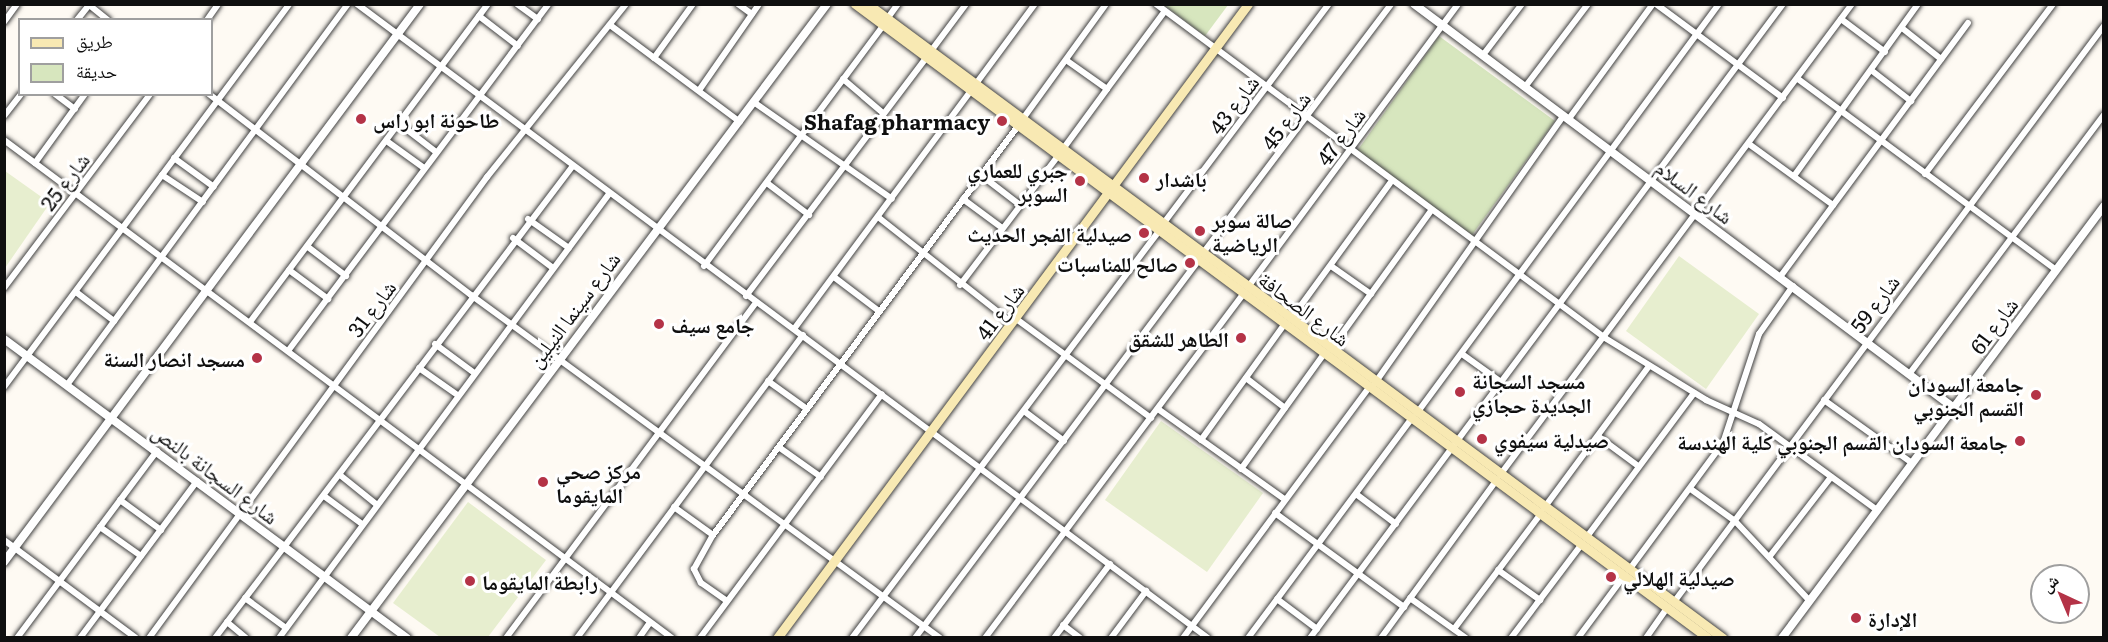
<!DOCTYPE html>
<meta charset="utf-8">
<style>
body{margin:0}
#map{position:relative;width:2108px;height:642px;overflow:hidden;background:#fefaf3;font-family:Literata,"Noto Naskh Arabic",serif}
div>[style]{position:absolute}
.green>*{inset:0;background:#d7e6be}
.pitch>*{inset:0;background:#e7eecf}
.roads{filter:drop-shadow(0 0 2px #424242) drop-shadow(0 0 2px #424242)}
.minor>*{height:6px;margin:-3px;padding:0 3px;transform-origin:3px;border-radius:3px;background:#fff}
.tertiary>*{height:8px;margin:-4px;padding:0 4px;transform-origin:4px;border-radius:4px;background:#fff}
.secondary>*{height:9px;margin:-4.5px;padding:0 4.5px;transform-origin:4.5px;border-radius:4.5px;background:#f8e9b3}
.dots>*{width:16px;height:16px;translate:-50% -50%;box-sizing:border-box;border:3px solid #fff;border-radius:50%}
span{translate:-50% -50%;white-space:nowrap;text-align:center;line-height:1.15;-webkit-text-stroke:6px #fff;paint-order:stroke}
.street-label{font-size:21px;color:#0f0f0f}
.poi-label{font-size:21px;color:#0f0f0f;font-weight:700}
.left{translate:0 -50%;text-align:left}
.right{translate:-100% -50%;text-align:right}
.frame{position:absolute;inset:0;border:6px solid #0f0f0f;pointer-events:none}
.legend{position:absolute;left:18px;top:18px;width:195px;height:78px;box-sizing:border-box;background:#fff;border:2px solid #9f9f9f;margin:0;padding:8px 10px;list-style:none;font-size:18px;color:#0f0f0f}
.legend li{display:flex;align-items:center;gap:12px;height:30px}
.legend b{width:30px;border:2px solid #9f9f9f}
.north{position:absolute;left:2030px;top:564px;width:60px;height:60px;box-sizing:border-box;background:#fff;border:2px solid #9f9f9f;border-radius:50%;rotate:316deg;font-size:16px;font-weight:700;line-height:24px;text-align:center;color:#0f0f0f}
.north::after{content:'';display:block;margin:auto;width:21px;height:27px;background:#b43347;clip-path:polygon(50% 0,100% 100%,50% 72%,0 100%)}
</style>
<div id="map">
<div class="green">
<i style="clip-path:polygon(1164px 5px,1228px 5px,1205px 36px)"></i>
<i style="clip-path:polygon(1439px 36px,1555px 121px,1472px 235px,1357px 151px)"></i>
</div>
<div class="pitch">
<i style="clip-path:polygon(5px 171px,50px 203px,5px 268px)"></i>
<i style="clip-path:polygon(1679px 256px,1759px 314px,1706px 389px,1626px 331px)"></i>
<i style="clip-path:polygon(1161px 421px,1263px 493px,1207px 572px,1105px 500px)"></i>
<i style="clip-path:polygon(468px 502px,546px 560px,488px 637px,440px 637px,393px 603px)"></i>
</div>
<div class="roads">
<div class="minor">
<i style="left:88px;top:4px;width:26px;rotate:39deg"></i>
<i style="left:357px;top:4px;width:1061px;rotate:36.69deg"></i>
<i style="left:517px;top:4px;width:26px;rotate:36deg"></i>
<i style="left:738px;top:4px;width:17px;rotate:36deg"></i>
<i style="left:1156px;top:4px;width:560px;rotate:36.64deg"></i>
<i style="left:1605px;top:338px;width:119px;rotate:31.5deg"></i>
<i style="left:1706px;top:400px;width:58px;rotate:24.4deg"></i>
<i style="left:1759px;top:424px;width:146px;rotate:36.1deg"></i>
<i style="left:1656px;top:4px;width:158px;rotate:36.5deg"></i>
<i style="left:479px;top:16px;width:49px;rotate:37.6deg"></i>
<i style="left:887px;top:19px;width:19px;rotate:-54deg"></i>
<i style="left:1841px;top:19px;width:55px;rotate:36.9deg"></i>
<i style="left:77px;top:20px;width:19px;rotate:-51deg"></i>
<i style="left:207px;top:20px;width:19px;rotate:-55deg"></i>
<i style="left:4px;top:22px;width:22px;rotate:-54deg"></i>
<i style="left:610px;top:25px;width:162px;rotate:36.7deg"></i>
<i style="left:1902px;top:28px;width:50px;rotate:38.5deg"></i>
<i style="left:931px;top:51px;width:59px;rotate:-53.3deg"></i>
<i style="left:1483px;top:55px;width:64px;rotate:-52.6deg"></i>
<i style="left:654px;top:58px;width:67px;rotate:-54.2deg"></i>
<i style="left:1871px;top:70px;width:51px;rotate:37.8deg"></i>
<i style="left:843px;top:79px;width:52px;rotate:40.4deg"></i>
<i style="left:1798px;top:79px;width:321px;rotate:36.5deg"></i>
<i style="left:975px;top:85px;width:101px;rotate:-53.5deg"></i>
<i style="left:1525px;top:87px;width:104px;rotate:-52.8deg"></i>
<i style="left:700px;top:89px;width:103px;rotate:-55.2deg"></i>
<i style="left:1107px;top:89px;width:97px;rotate:-53.4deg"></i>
<i style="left:55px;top:94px;width:25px;rotate:37deg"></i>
<i style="left:209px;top:94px;width:330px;rotate:37.5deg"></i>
<i style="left:471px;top:295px;width:581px;rotate:36.18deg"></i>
<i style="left:755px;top:103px;width:167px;rotate:35deg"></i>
<i style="left:4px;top:116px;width:28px;rotate:-52deg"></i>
<i style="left:1022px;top:120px;width:143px;rotate:-54.1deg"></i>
<i style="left:1568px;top:120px;width:144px;rotate:-53.8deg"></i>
<i style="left:401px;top:125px;width:44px;rotate:37.6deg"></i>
<i style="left:4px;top:140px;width:833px;rotate:36.7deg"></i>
<i style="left:388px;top:142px;width:44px;rotate:35.8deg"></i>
<i style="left:1749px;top:144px;width:104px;rotate:36deg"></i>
<i style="left:1063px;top:149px;width:74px;rotate:-53.7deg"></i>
<i style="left:1107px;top:89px;width:50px;rotate:-144.7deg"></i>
<i style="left:174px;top:158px;width:49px;rotate:35.9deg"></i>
<i style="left:35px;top:163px;width:85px;rotate:-54.1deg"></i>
<i style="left:1925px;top:174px;width:213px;rotate:-53deg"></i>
<i style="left:162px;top:175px;width:49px;rotate:33.4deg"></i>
<i style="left:981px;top:175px;width:49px;rotate:37.6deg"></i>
<i style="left:1794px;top:176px;width:212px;rotate:-54.2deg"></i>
<i style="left:767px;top:183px;width:53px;rotate:37.3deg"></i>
<i style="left:963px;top:199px;width:49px;rotate:36.6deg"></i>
<i style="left:878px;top:217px;width:171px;rotate:38.3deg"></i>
<i style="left:528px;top:219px;width:50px;rotate:35.3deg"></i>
<i style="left:1163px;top:224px;width:276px;rotate:-53deg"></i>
<i style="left:513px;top:238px;width:50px;rotate:36.9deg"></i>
<i style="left:308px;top:247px;width:48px;rotate:37.3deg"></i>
<i style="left:1203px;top:253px;width:312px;rotate:-52.9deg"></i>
<i style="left:704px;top:266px;width:299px;rotate:-53.3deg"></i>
<i style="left:1331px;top:266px;width:49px;rotate:35deg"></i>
<i style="left:289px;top:270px;width:49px;rotate:36.6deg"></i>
<i style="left:834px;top:277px;width:56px;rotate:37.1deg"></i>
<i style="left:1780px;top:277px;width:316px;rotate:-53.5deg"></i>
<i style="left:960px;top:285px;width:162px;rotate:-52.8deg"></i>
<i style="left:1248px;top:287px;width:352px;rotate:-53.4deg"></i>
<i style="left:4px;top:288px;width:243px;rotate:-53deg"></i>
<i style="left:76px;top:292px;width:48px;rotate:37.3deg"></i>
<i style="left:746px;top:296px;width:298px;rotate:-52.9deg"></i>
<i style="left:1015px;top:318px;width:169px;rotate:36.3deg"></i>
<i style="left:1291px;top:319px;width:168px;rotate:-53.9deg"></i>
<i style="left:250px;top:322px;width:397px;rotate:-53.2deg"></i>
<i style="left:794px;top:329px;width:297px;rotate:-53.4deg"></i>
<i style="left:435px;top:344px;width:47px;rotate:36.4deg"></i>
<i style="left:1331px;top:349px;width:169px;rotate:-54.1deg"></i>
<i style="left:288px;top:351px;width:434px;rotate:-53.1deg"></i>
<i style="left:1462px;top:354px;width:48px;rotate:35.7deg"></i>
<i style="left:419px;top:368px;width:45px;rotate:35.1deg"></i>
<i style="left:1910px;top:373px;width:323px;rotate:-53.1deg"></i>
<i style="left:1246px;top:378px;width:49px;rotate:37.6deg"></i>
<i style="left:768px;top:381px;width:48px;rotate:35.7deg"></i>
<i style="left:1375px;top:383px;width:327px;rotate:-54.8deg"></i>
<i style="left:67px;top:385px;width:473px;rotate:-53.6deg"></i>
<i style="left:4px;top:387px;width:477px;rotate:-53.3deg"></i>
<i style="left:1824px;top:400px;width:108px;rotate:35.6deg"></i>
<i style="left:1158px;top:409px;width:155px;rotate:35.5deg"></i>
<i style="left:1024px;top:411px;width:50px;rotate:36.9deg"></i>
<i style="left:1417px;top:413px;width:508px;rotate:-53.56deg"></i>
<i style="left:1599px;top:437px;width:49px;rotate:36.6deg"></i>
<i style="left:1201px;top:440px;width:142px;rotate:-54.2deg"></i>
<i style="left:780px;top:448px;width:50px;rotate:35.3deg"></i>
<i style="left:1241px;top:469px;width:142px;rotate:-54.2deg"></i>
<i style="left:340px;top:475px;width:46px;rotate:38.9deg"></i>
<i style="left:1500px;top:475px;width:588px;rotate:-53.23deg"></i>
<i style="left:1692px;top:490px;width:53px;rotate:35.8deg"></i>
<i style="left:1735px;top:521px;width:108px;rotate:46.9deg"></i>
<i style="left:1356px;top:494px;width:50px;rotate:36.9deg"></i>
<i style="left:324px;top:496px;width:47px;rotate:36.4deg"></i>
<i style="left:120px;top:500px;width:51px;rotate:36.2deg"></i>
<i style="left:674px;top:507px;width:48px;rotate:35.7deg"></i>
<i style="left:1544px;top:508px;width:177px;rotate:-53.5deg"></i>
<i style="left:1275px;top:513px;width:160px;rotate:36.1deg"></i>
<i style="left:100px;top:527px;width:50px;rotate:35.3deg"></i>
<i style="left:1586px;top:538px;width:181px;rotate:-53.3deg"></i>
<i style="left:4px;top:540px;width:164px;rotate:36.6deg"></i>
<i style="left:1770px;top:556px;width:100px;rotate:-52.3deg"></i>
<i style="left:1498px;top:570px;width:52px;rotate:35.5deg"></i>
<i style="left:1629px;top:570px;width:158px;rotate:-53.5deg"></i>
<i style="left:1723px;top:443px;width:115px;rotate:-71.7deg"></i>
<i style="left:1759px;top:334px;width:59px;rotate:-54.7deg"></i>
<i style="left:245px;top:598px;width:51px;rotate:36.2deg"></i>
<i style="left:1410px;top:598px;width:69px;rotate:35.5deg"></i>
<i style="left:1277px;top:599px;width:50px;rotate:36.9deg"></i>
<i style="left:727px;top:601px;width:32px;rotate:-145deg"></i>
<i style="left:701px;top:583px;width:16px;rotate:-117deg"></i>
<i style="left:694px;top:569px;width:39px;rotate:-61deg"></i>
<i style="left:713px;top:535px;width:510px;rotate:-53.29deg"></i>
<i style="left:1674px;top:602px;width:719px;rotate:-53.26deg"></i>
<i style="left:227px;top:622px;width:25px;rotate:40deg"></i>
<i style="left:1063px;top:625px;width:21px;rotate:37deg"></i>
<i style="left:1454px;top:629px;width:143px;rotate:-53deg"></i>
<i style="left:17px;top:638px;width:234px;rotate:-53.2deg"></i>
<i style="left:80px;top:638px;width:196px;rotate:-53.3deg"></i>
<i style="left:149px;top:638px;width:572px;rotate:-53.75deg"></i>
<i style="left:487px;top:177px;width:222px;rotate:-51.2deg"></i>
<i style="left:215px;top:638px;width:591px;rotate:-52.84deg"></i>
<i style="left:279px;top:638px;width:553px;rotate:-53.38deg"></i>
<i style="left:506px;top:638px;width:419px;rotate:-53.3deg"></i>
<i style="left:577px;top:638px;width:378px;rotate:-53.3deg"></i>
<i style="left:639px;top:638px;width:19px;rotate:-55deg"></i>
<i style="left:700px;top:638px;width:304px;rotate:-53.3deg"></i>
<i style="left:852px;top:638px;width:510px;rotate:-52.97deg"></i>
<i style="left:915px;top:638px;width:471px;rotate:-53.1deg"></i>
<i style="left:985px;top:638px;width:430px;rotate:-53.1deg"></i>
<i style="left:1054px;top:638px;width:93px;rotate:-52.9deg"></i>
<i style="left:1111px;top:638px;width:59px;rotate:-53.3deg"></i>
<i style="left:1183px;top:638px;width:312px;rotate:-53.4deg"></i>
<i style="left:1248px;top:638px;width:273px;rotate:-53.3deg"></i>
<i style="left:1310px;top:638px;width:791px;rotate:-53.27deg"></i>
<i style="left:1381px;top:638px;width:193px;rotate:-53.8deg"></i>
<i style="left:1511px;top:638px;width:116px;rotate:-53deg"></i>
<i style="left:1578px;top:638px;width:77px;rotate:-53.4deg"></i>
<i style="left:1646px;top:638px;width:37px;rotate:-55deg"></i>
</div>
<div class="tertiary">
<i style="left:1414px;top:4px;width:674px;rotate:36.8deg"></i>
<i style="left:4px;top:339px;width:502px;rotate:36.57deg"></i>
<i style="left:4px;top:562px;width:696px;rotate:-53.29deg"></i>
<i style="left:351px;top:638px;width:793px;rotate:-53.1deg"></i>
<i style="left:1782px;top:638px;width:539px;rotate:-53.3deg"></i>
</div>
<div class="secondary">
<i style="left:855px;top:4px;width:1063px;rotate:36.62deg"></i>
<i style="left:868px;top:4px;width:1064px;rotate:36.56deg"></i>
<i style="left:777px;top:638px;width:790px;rotate:-53.39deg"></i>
</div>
</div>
<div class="dots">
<i style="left:361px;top:119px;background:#b43347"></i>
<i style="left:1002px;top:121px;background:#b43347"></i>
<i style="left:1144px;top:178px;background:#b43347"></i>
<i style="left:1080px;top:181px;background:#b43347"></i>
<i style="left:1200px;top:231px;background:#b43347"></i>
<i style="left:1144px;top:233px;background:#b43347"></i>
<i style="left:1190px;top:263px;background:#b43347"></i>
<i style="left:659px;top:324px;background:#b43347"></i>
<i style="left:1241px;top:338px;background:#b43347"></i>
<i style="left:257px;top:358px;background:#b43347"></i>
<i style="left:1460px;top:392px;background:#b43347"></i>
<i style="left:2036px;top:395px;background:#b43347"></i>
<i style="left:1482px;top:439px;background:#b43347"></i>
<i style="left:2020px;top:441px;background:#b43347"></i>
<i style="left:543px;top:482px;background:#b43347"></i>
<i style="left:1611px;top:577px;background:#b43347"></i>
<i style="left:470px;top:581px;background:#b43347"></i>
<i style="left:1856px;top:618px;background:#b43347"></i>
</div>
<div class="street-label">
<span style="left:1233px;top:104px;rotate:-53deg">شارع 43</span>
<span style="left:1285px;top:120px;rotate:-53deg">شارع 45</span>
<span style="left:1340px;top:136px;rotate:-53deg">شارع 47</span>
<span style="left:64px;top:181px;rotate:-53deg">شارع 25</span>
<span style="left:1695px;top:191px;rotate:37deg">شارع السلام</span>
<span style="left:1874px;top:303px;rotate:-53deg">شارع 59</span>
<span style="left:371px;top:308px;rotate:-53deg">شارع 31</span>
<span style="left:1305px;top:308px;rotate:37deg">شارع الصحافة</span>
<span style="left:573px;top:309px;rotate:-53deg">شارع سينما النيلين</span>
<span style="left:999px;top:311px;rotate:-53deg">شارع 41</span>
<span style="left:1993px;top:325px;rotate:-53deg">شارع 61</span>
<span style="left:216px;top:473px;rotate:37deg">شارع السجانة بالنص</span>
</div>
<div class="poi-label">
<span class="left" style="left:373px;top:119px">طاحونة ابو راس</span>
<span class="right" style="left:990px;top:121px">Shafag pharmacy</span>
<span class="right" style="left:1068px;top:181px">جبري للعماري<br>السوبر</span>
<span class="left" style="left:1156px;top:178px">باشدار</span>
<span class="left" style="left:1212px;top:231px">صالة سوبر<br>الرياضية</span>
<span class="right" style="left:1132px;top:233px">صيدلية الفجر الحديث</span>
<span class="right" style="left:1178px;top:263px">صالح للمناسبات</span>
<span class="left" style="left:671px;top:324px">جامع سيف</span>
<span class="right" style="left:1229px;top:338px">الطاهر للشقق</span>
<span class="right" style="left:245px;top:358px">مسجد انصار السنة</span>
<span class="left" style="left:1472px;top:392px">مسجد السجانة<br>الجديدة حجازي</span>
<span class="right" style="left:2024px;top:395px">جامعة السودان<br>القسم الجنوبي</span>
<span class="left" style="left:1494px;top:439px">صيدلية سيفوي</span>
<span class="right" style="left:2008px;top:441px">جامعة السودان القسم الجنوبي كلية الهندسة</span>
<span class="left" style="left:556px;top:482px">مركز صحي<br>المايقوما</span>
<span class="left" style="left:1623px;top:577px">صيدلية الهلالي</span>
<span class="left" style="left:482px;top:581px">رابطة المايقوما</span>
<span class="left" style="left:1868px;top:618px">الإدارة</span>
</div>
<div class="frame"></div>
<ul class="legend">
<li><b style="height:8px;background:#f8e9b3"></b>طريق</li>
<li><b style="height:16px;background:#d7e6be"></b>حديقة</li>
</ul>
<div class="north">ش</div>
</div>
